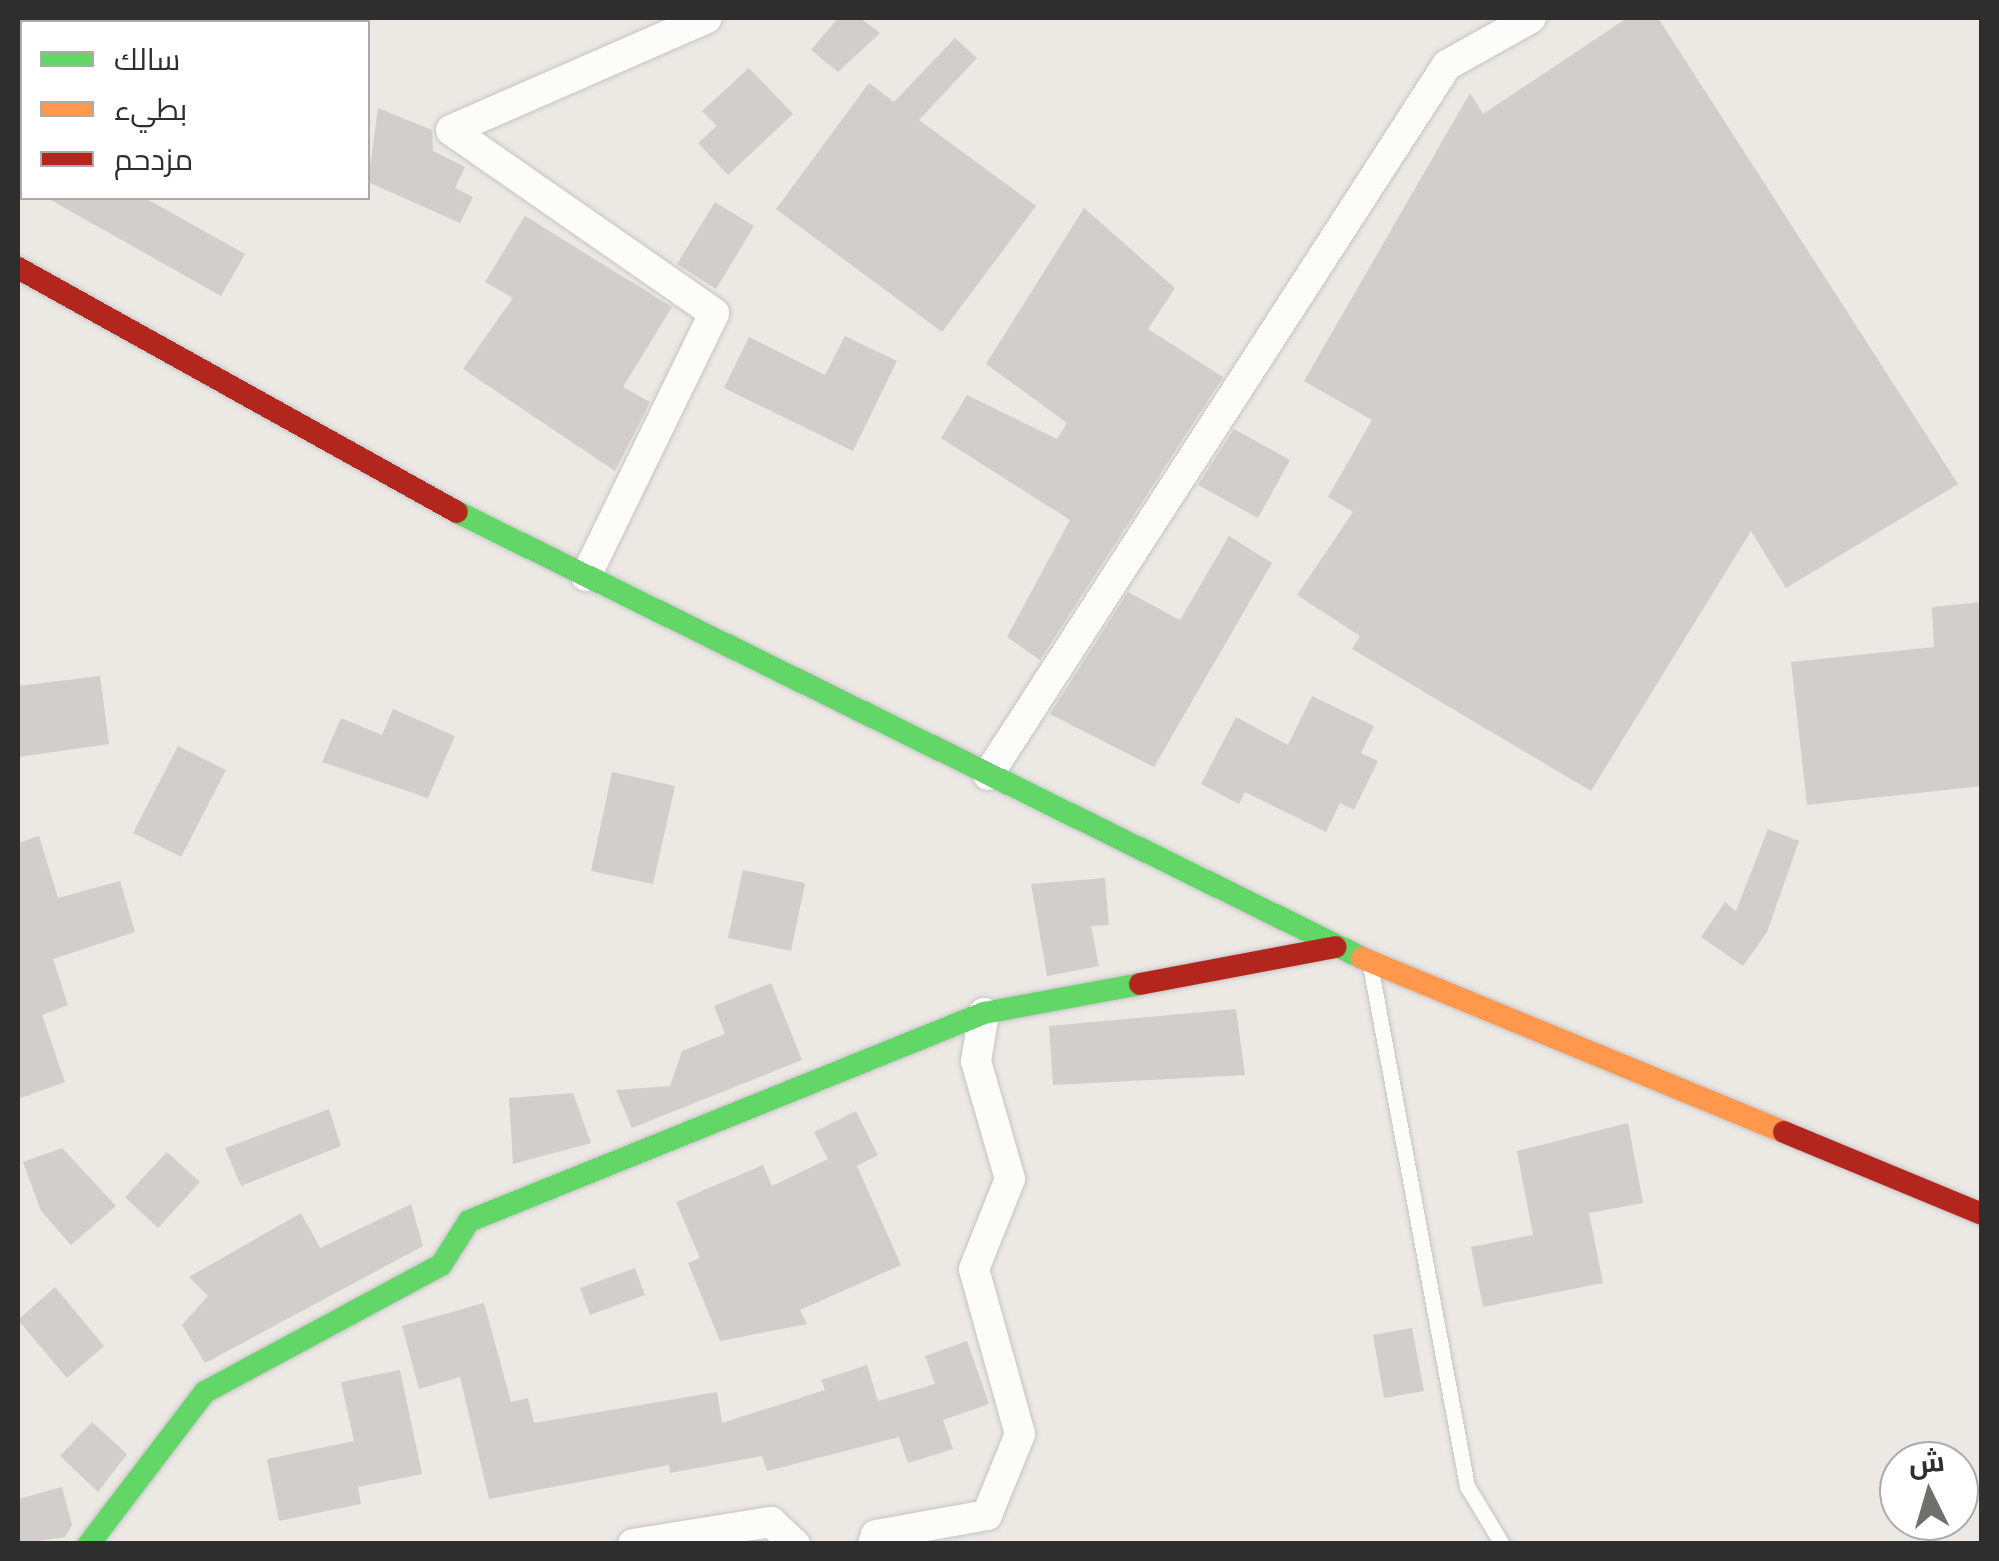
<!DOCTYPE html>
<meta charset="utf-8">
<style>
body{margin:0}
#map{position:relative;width:1999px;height:1561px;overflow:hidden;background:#ece8e4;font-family:"DM Sans",Cairo,sans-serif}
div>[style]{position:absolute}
.building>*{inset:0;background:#d1cecb}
.roads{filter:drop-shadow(0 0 2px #c5c4c5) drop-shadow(0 0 2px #c5c4c5)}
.lane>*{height:15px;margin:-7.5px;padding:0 7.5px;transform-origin:7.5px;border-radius:7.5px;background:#fcfcfb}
.street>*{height:30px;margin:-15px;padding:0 15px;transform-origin:15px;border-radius:15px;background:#fcfcfb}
.fast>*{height:22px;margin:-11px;padding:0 11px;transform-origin:11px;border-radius:11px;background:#63d668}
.slow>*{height:22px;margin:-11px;padding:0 11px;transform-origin:11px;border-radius:11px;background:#ff974d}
.jam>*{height:22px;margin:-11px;padding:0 11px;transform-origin:11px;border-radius:11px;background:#b3261e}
span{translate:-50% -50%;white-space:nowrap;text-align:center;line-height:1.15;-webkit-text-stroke:8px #fff;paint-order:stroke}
.frame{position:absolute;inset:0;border:20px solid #2e2e2e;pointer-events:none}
.legend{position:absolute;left:20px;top:20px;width:350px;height:180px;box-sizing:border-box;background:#fff;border:2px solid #ababab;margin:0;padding:12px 18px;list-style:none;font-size:30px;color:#2e2e2e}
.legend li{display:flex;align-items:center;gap:20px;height:50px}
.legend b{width:50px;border:2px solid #ababab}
.north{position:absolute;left:1879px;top:1441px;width:100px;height:100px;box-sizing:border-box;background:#fff;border:2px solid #ababab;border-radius:50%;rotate:355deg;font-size:28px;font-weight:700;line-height:40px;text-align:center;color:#2e2e2e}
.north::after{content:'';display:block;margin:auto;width:35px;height:45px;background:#706f6e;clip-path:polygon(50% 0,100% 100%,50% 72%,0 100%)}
</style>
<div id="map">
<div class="building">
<i style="clip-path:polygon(838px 18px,860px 18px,880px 33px,838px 72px,811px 50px)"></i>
<i style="clip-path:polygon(1627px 18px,1658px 18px,1958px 484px,1786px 588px,1751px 531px,1591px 791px,1352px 649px,1360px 636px,1297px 595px,1353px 512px,1328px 497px,1372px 420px,1304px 381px,1470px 93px,1483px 114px)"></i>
<i style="clip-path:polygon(955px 38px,977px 58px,919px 120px,1036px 206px,942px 332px,776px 209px,869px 83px,894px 102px)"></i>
<i style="clip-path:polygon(749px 68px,793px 114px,728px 175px,698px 143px,717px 126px,702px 111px)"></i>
<i style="clip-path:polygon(378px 108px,432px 130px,433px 151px,465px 167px,455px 188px,473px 197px,460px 223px,368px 182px)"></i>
<i style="clip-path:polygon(47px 198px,145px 198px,245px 254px,221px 296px)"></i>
<i style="clip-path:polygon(715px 202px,754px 226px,716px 289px,677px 264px)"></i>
<i style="clip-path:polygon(1084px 208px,1175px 288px,1148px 329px,1223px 377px,1040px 660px,1007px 637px,1070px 520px,941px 438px,967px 395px,1057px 439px,1067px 423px,986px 364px)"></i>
<i style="clip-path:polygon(525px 216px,672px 307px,623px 387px,650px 402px,615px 471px,463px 369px,513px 298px,485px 282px)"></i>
<i style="clip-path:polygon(845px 336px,897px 361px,853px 451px,724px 388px,749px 337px,825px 375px)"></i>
<i style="clip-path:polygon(1234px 429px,1290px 460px,1258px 518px,1198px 485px)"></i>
<i style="clip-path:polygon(1229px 536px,1272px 563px,1154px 767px,1050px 714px,1128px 592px,1180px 620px)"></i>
<i style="clip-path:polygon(1982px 602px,1982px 786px,1807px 805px,1791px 662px,1934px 647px,1932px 607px)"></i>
<i style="clip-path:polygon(100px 676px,109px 744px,18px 757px,18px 686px)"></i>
<i style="clip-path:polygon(1312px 696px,1374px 726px,1361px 753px,1378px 761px,1354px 810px,1340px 803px,1326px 832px,1245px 792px,1239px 804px,1201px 784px,1236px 717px,1288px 745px)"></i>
<i style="clip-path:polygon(393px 709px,455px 736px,428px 798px,322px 762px,341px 718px,382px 735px)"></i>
<i style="clip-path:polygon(178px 746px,226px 770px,181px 857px,133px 833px)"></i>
<i style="clip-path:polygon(612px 772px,675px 786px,653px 884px,591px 871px)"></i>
<i style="clip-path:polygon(1768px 829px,1799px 841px,1767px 932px,1743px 966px,1701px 937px,1725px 902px,1736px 911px)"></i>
<i style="clip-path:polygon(39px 836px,58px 898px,120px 881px,135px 932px,53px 959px,68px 1005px,42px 1015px,65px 1082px,18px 1099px,18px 843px)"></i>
<i style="clip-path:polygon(743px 870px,805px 883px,791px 951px,728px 938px)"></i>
<i style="clip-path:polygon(1105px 878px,1109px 925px,1091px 926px,1099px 966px,1047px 976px,1031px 884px)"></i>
<i style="clip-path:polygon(771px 983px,802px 1060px,632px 1128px,616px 1090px,670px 1086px,682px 1051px,725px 1034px,714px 1006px)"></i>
<i style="clip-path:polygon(1236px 1009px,1245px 1075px,1053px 1085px,1049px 1026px)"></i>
<i style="clip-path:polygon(573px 1093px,591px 1143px,513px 1164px,509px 1098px)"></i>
<i style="clip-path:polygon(329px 1109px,341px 1146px,241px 1186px,225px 1148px)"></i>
<i style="clip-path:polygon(856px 1111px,878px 1155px,857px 1166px,901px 1265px,800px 1310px,807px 1324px,720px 1341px,688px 1263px,700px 1258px,676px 1202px,763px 1165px,772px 1186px,828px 1159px,814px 1132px)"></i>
<i style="clip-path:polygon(1628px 1123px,1643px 1203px,1589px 1213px,1603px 1283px,1483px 1307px,1471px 1247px,1533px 1235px,1517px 1151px)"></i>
<i style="clip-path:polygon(62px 1148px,116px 1206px,71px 1245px,41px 1211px,23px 1162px)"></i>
<i style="clip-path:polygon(167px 1152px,200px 1182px,158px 1228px,125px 1197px)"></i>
<i style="clip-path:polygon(411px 1204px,423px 1246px,205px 1363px,182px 1325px,208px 1296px,189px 1277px,301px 1213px,320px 1248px)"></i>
<i style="clip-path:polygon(635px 1268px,645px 1295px,590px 1315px,580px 1288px)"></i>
<i style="clip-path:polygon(55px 1287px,104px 1346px,67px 1378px,18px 1320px)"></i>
<i style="clip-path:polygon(484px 1303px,511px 1402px,528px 1398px,534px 1423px,717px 1392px,722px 1423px,825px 1390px,821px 1380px,867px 1365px,878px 1401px,935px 1384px,925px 1356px,967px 1341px,989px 1404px,943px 1420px,953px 1449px,908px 1463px,899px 1437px,767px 1471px,762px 1456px,670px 1473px,669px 1465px,489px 1499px,460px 1377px,419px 1389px,402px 1326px)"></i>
<i style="clip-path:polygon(1412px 1328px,1424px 1391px,1384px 1398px,1373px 1335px)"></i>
<i style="clip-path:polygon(400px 1370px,422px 1474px,358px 1487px,361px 1504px,279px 1521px,267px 1459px,354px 1441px,341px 1382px)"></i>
<i style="clip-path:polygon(92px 1422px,127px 1454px,98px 1492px,60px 1456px)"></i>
<i style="clip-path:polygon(62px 1487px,72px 1525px,65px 1537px,18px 1544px,18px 1499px)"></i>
</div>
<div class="roads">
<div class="lane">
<i style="left:1371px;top:970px;width:525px;rotate:79.46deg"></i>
<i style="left:1467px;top:1486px;width:68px;rotate:58.9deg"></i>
</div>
<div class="street">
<i style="left:586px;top:576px;width:292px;rotate:-64deg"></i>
<i style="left:714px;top:313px;width:320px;rotate:-145.2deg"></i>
<i style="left:451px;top:130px;width:279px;rotate:-23.6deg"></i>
<i style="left:988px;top:775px;width:845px;rotate:-57.12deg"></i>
<i style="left:1447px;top:65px;width:96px;rotate:-29.2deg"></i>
<i style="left:633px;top:1544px;width:140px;rotate:-9.1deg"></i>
<i style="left:771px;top:1522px;width:33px;rotate:43deg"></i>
<i style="left:873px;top:1544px;width:9px;rotate:-72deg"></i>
<i style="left:876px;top:1535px;width:113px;rotate:-10.2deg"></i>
<i style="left:987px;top:1515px;width:87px;rotate:-67.8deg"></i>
<i style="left:1020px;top:1434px;width:171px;rotate:-105.6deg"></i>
<i style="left:974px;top:1269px;width:97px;rotate:-68.2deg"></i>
<i style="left:1010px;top:1179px;width:123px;rotate:-106.1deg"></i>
<i style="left:976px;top:1061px;width:49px;rotate:-80.5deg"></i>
</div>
<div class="fast">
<i style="left:457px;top:512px;width:1009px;rotate:26.23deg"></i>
<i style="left:89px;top:1544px;width:191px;rotate:-52.7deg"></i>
<i style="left:205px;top:1392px;width:268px;rotate:-28.3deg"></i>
<i style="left:441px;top:1265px;width:52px;rotate:-57.5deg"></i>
<i style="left:469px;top:1221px;width:555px;rotate:-21.99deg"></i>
<i style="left:984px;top:1013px;width:159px;rotate:-10.5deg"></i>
</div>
<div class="slow">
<i style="left:1362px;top:958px;width:456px;rotate:22.4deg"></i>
</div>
<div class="jam">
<i style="left:18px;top:268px;width:502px;rotate:29.07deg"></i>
<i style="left:1140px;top:984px;width:199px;rotate:-10.7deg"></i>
<i style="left:1784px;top:1132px;width:214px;rotate:22.5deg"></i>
</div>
</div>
<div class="frame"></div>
<ul class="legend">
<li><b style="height:12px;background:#63d668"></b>سالك</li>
<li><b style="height:12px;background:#ff974d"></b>بطيء</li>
<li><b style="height:12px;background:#b3261e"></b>مزدحم</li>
</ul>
<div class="north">ش</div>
</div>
